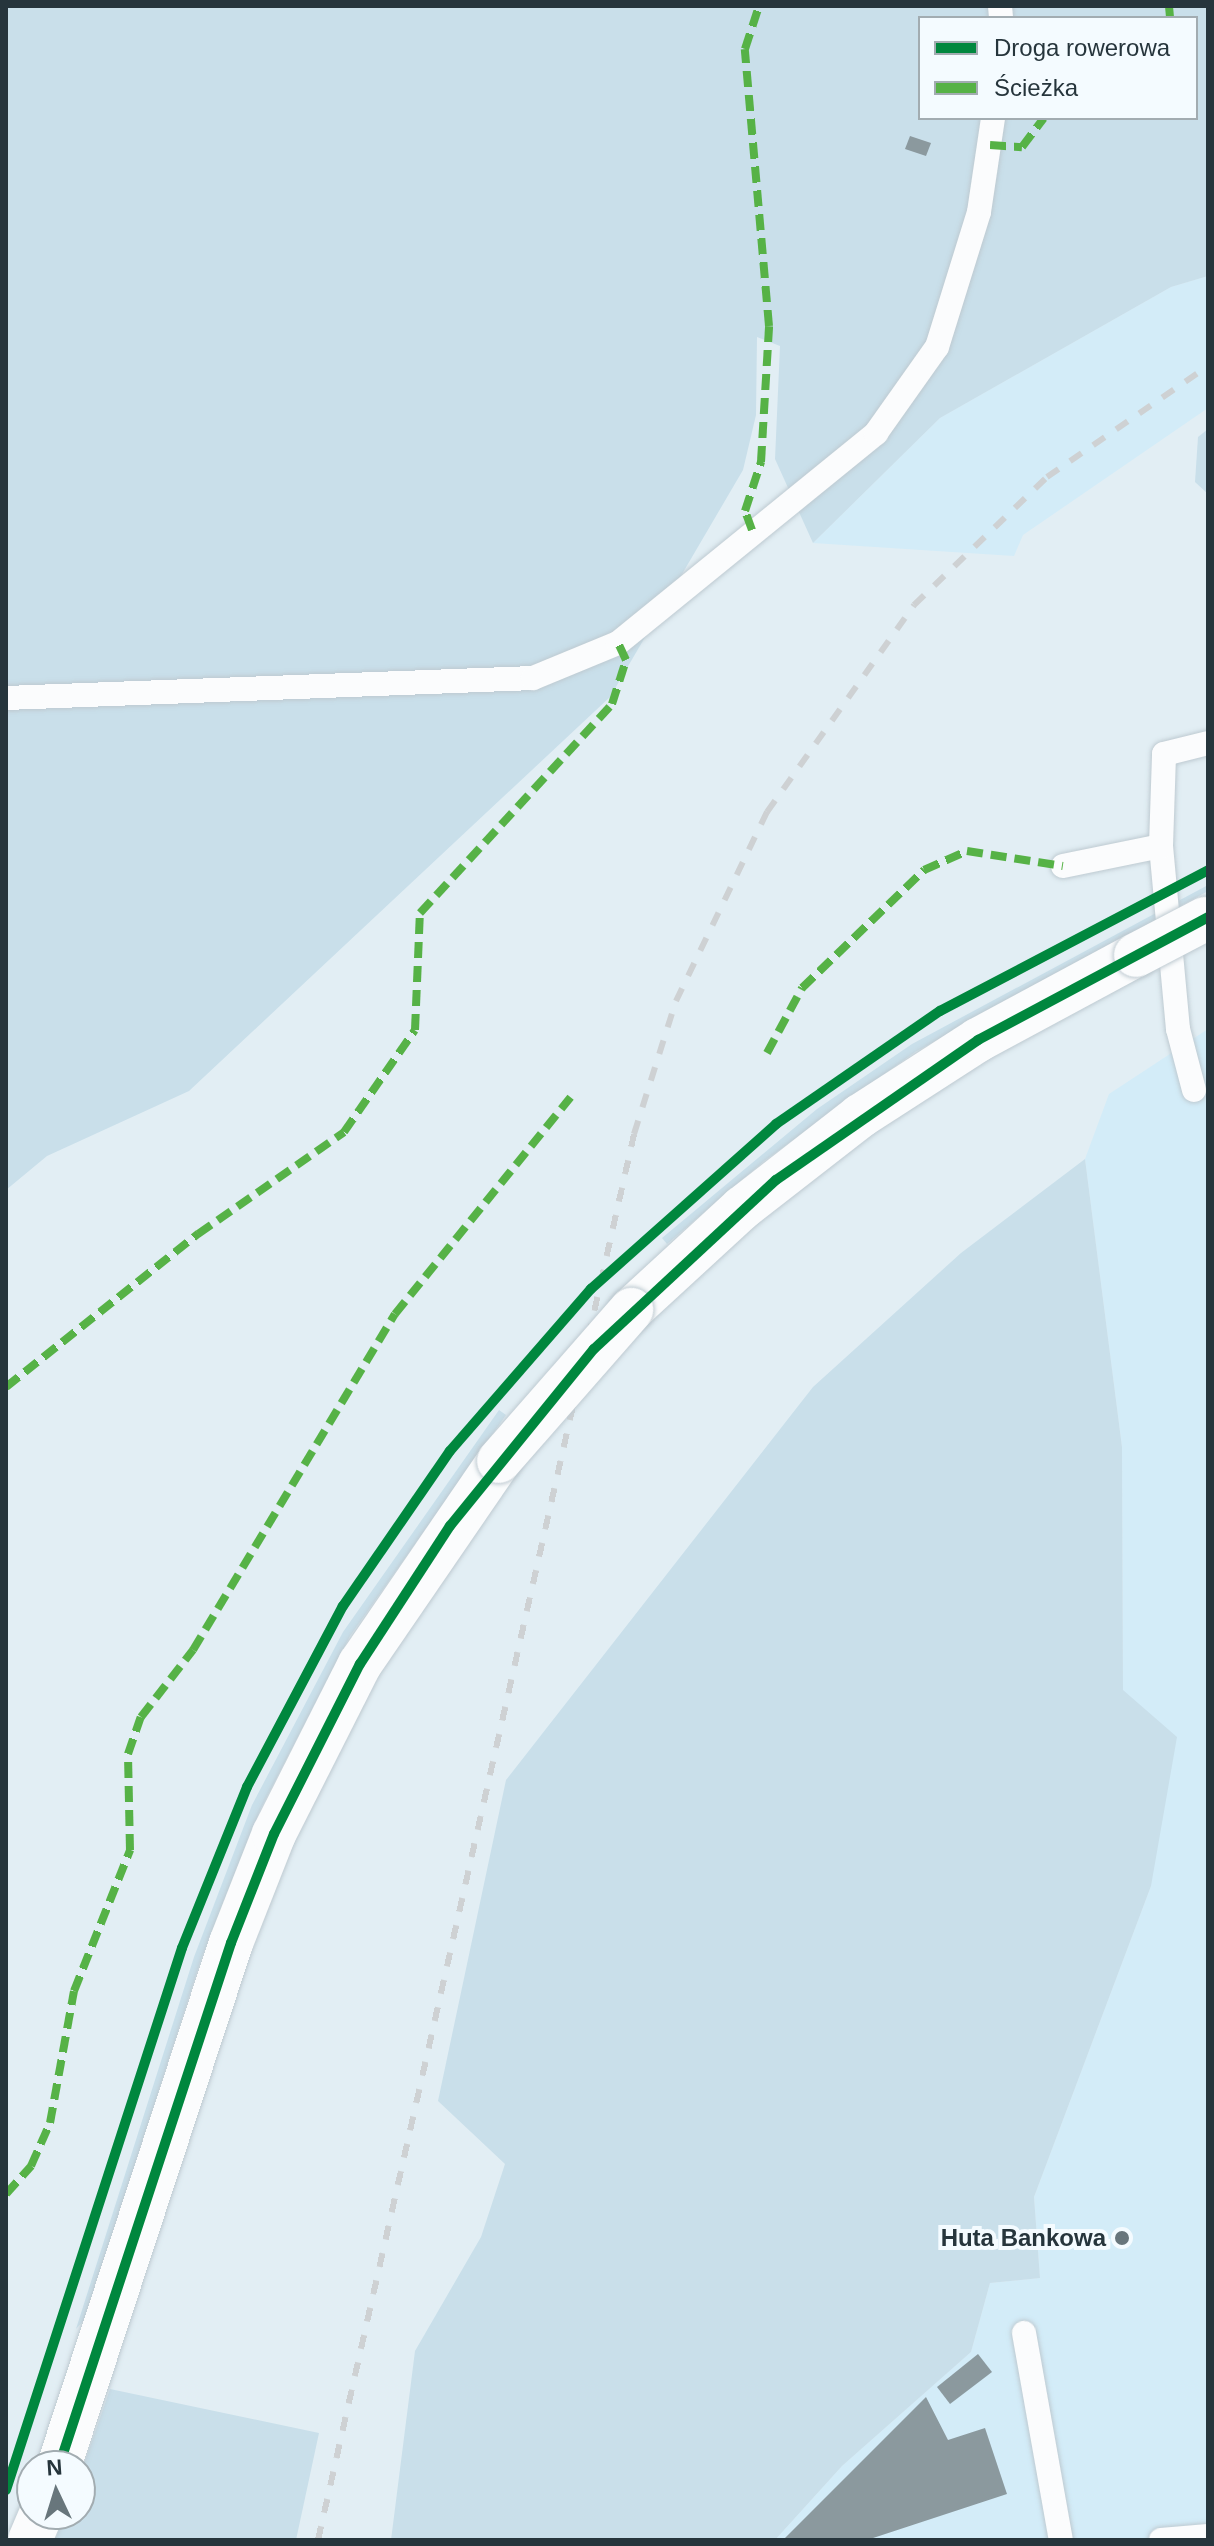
<!DOCTYPE html>
<meta charset="utf-8">
<style>
body{margin:0}
#map{position:relative;width:1214px;height:2546px;overflow:hidden;background:#e2eef4;font-family:Helvetica,sans-serif}
div>[style]{position:absolute}
.built>*{inset:0;background:#d3ecf8}
.green>*{inset:0;background:#c9dfea}
.building>*{inset:0;background:#8b999e}
.roads{filter:drop-shadow(0 0 2px #becad1) drop-shadow(0 0 2px #becad1)}
.lane>*{height:24px;margin:-12px;padding:0 12px;transform-origin:12px;border-radius:12px;background:#fbfcfd}
.secondary>*{height:44px;margin:-22px;padding:0 22px;transform-origin:22px;border-radius:22px;background:#fbfcfd}
.rail>*{height:6px;margin-top:-3px;transform-origin:0;background:repeating-linear-gradient(90deg,#ced1d3 0 14px,transparent 0 28px)}
.bridges{filter:drop-shadow(0 0 2px #becad1) drop-shadow(0 0 2px #becad1)}
.secondary-bridge>*{height:44px;margin:-22px;padding:0 22px;transform-origin:22px;border-radius:22px;background:#fbfcfd}
.quiet>*{height:8px;margin-top:-4px;transform-origin:0;background:repeating-linear-gradient(90deg,#56b246 0 16px,transparent 0 24px)}
.cycleway>*{height:10px;margin:-5px;padding:0 5px;transform-origin:5px;border-radius:5px;background:#00873e}
.dots>*{width:22px;height:22px;translate:-50% -50%;box-sizing:border-box;border:4px solid #f4fbff;border-radius:50%}
span{translate:-50% -50%;white-space:nowrap;text-align:center;line-height:1.15;-webkit-text-stroke:8px #f4fbff;paint-order:stroke}
.poi-label{font-size:24px;color:#26353c;font-weight:700}
.right{translate:-100% -50%;text-align:right}
.frame{position:absolute;inset:0;border:8px solid #26353c;pointer-events:none}
.legend{position:absolute;left:918px;top:16px;width:280px;height:104px;box-sizing:border-box;background:#f4fbff;border:2px solid #a2acb1;margin:0;padding:10px 14px;list-style:none;font-size:24px;color:#26353c}
.legend li{display:flex;align-items:center;gap:16px;height:40px}
.legend b{width:40px;border:2px solid #a2acb1}
.north{position:absolute;left:16px;top:2450px;width:80px;height:80px;box-sizing:border-box;background:#f4fbff;border:2px solid #a2acb1;border-radius:50%;rotate:356deg;font-size:22px;font-weight:700;line-height:32px;text-align:center;color:#26353c}
.north::after{content:'';display:block;margin:auto;width:28px;height:36px;background:#68767c;clip-path:polygon(50% 0,100% 100%,50% 72%,0 100%)}
</style>
<div id="map">
<div class="built">
<i style="clip-path:polygon(1208px 276px,1208px 408px,1023px 535px,1014px 556px,813px 543px,940px 418px,1171px 287px)"></i>
<i style="clip-path:polygon(1208px 1029px,1208px 2540px,775px 2540px,842px 2466px,971px 2352px,990px 2283px,1040px 2278px,1034px 2197px,1151px 1886px,1123px 1691px,1122px 1447px,1085px 1159px,1109px 1094px)"></i>
</div>
<div class="green">
<i style="clip-path:polygon(evenodd,6px 6px,1208px 6px,1208px 276px,1171px 287px,940px 418px,813px 543px,775px 459px,780px 346px,757px 337px,756px 415px,743px 470px,610px 697px,189px 1091px,47px 1156px,6px 1190px,6px 6px,920px 18px,1196px 18px,1196px 118px,920px 118px,920px 18px)"></i>
<i style="clip-path:polygon(1208px 429px,1208px 494px,1195px 482px,1198px 437px)"></i>
<i style="clip-path:polygon(1208px 885px,1208px 891px,915px 1052px,764px 1161px,667px 1244px,662px 1238px,817px 1109px,912px 1044px)"></i>
<i style="clip-path:polygon(1085px 1159px,1122px 1447px,1123px 1690px,1177px 1737px,1151px 1886px,1034px 2197px,1040px 2278px,990px 2283px,971px 2352px,842px 2466px,775px 2540px,391px 2540px,415px 2351px,481px 2237px,505px 2164px,438px 2101px,506px 1780px,813px 1387px,961px 1253px)"></i>
<i style="clip-path:polygon(499px 1410px,506px 1415px,350px 1636px,261px 1808px,201px 1959px,85px 2319px,76px 2329px,194px 1957px,252px 1805px,343px 1632px)"></i>
<i style="clip-path:polygon(110px 2389px,319px 2433px,296px 2540px,55px 2540px,65px 2514px,80px 2514px,80px 2476px)"></i>
</div>
<div class="building">
<i style="clip-path:polygon(910px 136px,931px 143px,926px 156px,905px 149px)"></i>
<i style="clip-path:polygon(978px 2354px,992px 2372px,950px 2404px,937px 2387px)"></i>
<i style="clip-path:polygon(926px 2397px,948px 2440px,985px 2428px,1007px 2494px,867px 2540px,783px 2540px)"></i>
</div>
<div class="roads">
<div class="lane">
<i style="left:1000px;top:6px;width:12px;rotate:85deg"></i>
<i style="left:6px;top:698px;width:527px;rotate:-2.17deg"></i>
<i style="left:533px;top:678px;width:92px;rotate:-22.4deg"></i>
<i style="left:618px;top:643px;width:333px;rotate:-39.1deg"></i>
<i style="left:876px;top:433px;width:105px;rotate:-54.7deg"></i>
<i style="left:937px;top:347px;width:141px;rotate:-72.7deg"></i>
<i style="left:979px;top:212px;width:95px;rotate:-81.5deg"></i>
<i style="left:1161px;top:846px;width:184px;rotate:84.7deg"></i>
<i style="left:1178px;top:1029px;width:63px;rotate:75.3deg"></i>
<i style="left:1063px;top:866px;width:100px;rotate:-11.5deg"></i>
<i style="left:1161px;top:846px;width:92px;rotate:-88.1deg"></i>
<i style="left:1164px;top:754px;width:45px;rotate:-14deg"></i>
<i style="left:1024px;top:2333px;width:210px;rotate:79.9deg"></i>
<i style="left:1161px;top:2540px;width:47px;rotate:-4.9deg"></i>
</div>
<div class="secondary">
<i style="left:631px;top:1310px;width:151px;rotate:-42.6deg"></i>
<i style="left:742px;top:1208px;width:150px;rotate:-37.9deg"></i>
<i style="left:860px;top:1116px;width:140px;rotate:-32.8deg"></i>
<i style="left:978px;top:1040px;width:179px;rotate:-28.3deg"></i>
<i style="left:59px;top:2466px;width:551px;rotate:-71.8deg"></i>
<i style="left:231px;top:1943px;width:117px;rotate:-68.5deg"></i>
<i style="left:274px;top:1834px;width:191px;rotate:-63.2deg"></i>
<i style="left:360px;top:1664px;width:246px;rotate:-55.6deg"></i>
<i style="left:30px;top:2540px;width:28px;rotate:-67deg"></i>
</div>
</div>
<div class="rail">
<i style="left:318px;top:2540px;width:1441px;rotate:-77.33deg"></i>
<i style="left:634px;top:1134px;width:139px;rotate:-72.5deg"></i>
<i style="left:676px;top:1001px;width:210px;rotate:-64.3deg"></i>
<i style="left:767px;top:812px;width:254px;rotate:-54.6deg"></i>
<i style="left:914px;top:605px;width:185px;rotate:-43.9deg"></i>
<i style="left:1047px;top:477px;width:196px;rotate:-34.6deg"></i>
</div>
<div class="bridges">
<div class="secondary-bridge">
<i style="left:1136px;top:955px;width:78px;rotate:-27.6deg"></i>
<i style="left:499px;top:1461px;width:201px;rotate:-48.8deg"></i>
</div>
</div>
<div class="quiet">
<i style="left:1169px;top:6px;width:12px;rotate:85deg"></i>
<i style="left:990px;top:145px;width:32px;rotate:4deg"></i>
<i style="left:1022px;top:147px;width:36px;rotate:-53deg"></i>
<i style="left:752px;top:530px;width:20px;rotate:-110deg"></i>
<i style="left:745px;top:511px;width:52px;rotate:-71.9deg"></i>
<i style="left:761px;top:462px;width:136px;rotate:-86.6deg"></i>
<i style="left:769px;top:326px;width:278px;rotate:-95deg"></i>
<i style="left:745px;top:49px;width:45px;rotate:-72deg"></i>
<i style="left:767px;top:1053px;width:74px;rotate:-61.7deg"></i>
<i style="left:802px;top:988px;width:170px;rotate:-44deg"></i>
<i style="left:924px;top:870px;width:47px;rotate:-23.8deg"></i>
<i style="left:967px;top:851px;width:97px;rotate:8.9deg"></i>
<i style="left:6px;top:1387px;width:246px;rotate:-38.6deg"></i>
<i style="left:198px;top:1234px;width:178px;rotate:-34.9deg"></i>
<i style="left:344px;top:1132px;width:124px;rotate:-55.2deg"></i>
<i style="left:415px;top:1030px;width:117px;rotate:-87.6deg"></i>
<i style="left:420px;top:913px;width:284px;rotate:-47.4deg"></i>
<i style="left:612px;top:704px;width:46px;rotate:-72.3deg"></i>
<i style="left:626px;top:660px;width:19px;rotate:-115deg"></i>
<i style="left:6px;top:2194px;width:38px;rotate:-48deg"></i>
<i style="left:31px;top:2166px;width:47px;rotate:-66.2deg"></i>
<i style="left:50px;top:2123px;width:134px;rotate:-79.7deg"></i>
<i style="left:74px;top:1991px;width:152px;rotate:-68.3deg"></i>
<i style="left:130px;top:1850px;width:96px;rotate:-91.2deg"></i>
<i style="left:128px;top:1754px;width:39px;rotate:-71deg"></i>
<i style="left:141px;top:1717px;width:85px;rotate:-52.2deg"></i>
<i style="left:193px;top:1650px;width:392px;rotate:-59deg"></i>
<i style="left:395px;top:1314px;width:279px;rotate:-51deg"></i>
</div>
<div class="cycleway">
<i style="left:59px;top:2466px;width:551px;rotate:-71.8deg"></i>
<i style="left:231px;top:1943px;width:117px;rotate:-68.5deg"></i>
<i style="left:274px;top:1834px;width:191px;rotate:-63.2deg"></i>
<i style="left:360px;top:1664px;width:165px;rotate:-56.9deg"></i>
<i style="left:450px;top:1526px;width:228px;rotate:-50.9deg"></i>
<i style="left:594px;top:1349px;width:248px;rotate:-42.9deg"></i>
<i style="left:776px;top:1180px;width:246px;rotate:-34.7deg"></i>
<i style="left:978px;top:1040px;width:261px;rotate:-28.1deg"></i>
<i style="left:6px;top:2490px;width:570px;rotate:-72.01deg"></i>
<i style="left:182px;top:1948px;width:174px;rotate:-68deg"></i>
<i style="left:247px;top:1787px;width:205px;rotate:-62.1deg"></i>
<i style="left:343px;top:1606px;width:188px;rotate:-55.4deg"></i>
<i style="left:450px;top:1451px;width:215px;rotate:-49deg"></i>
<i style="left:591px;top:1289px;width:248px;rotate:-41.7deg"></i>
<i style="left:776px;top:1124px;width:199px;rotate:-34.6deg"></i>
<i style="left:940px;top:1011px;width:303px;rotate:-27.7deg"></i>
</div>
<div class="dots">
<i style="left:1122px;top:2238px;background:#68767c"></i>
</div>
<div class="poi-label">
<span class="right" style="left:1106px;top:2238px">Huta Bankowa</span>
</div>
<div class="frame"></div>
<ul class="legend">
<li><b style="height:10px;background:#00873e"></b>Droga rowerowa</li>
<li><b style="height:10px;background:#56b246"></b>Ścieżka</li>
</ul>
<div class="north">N</div>
</div>
